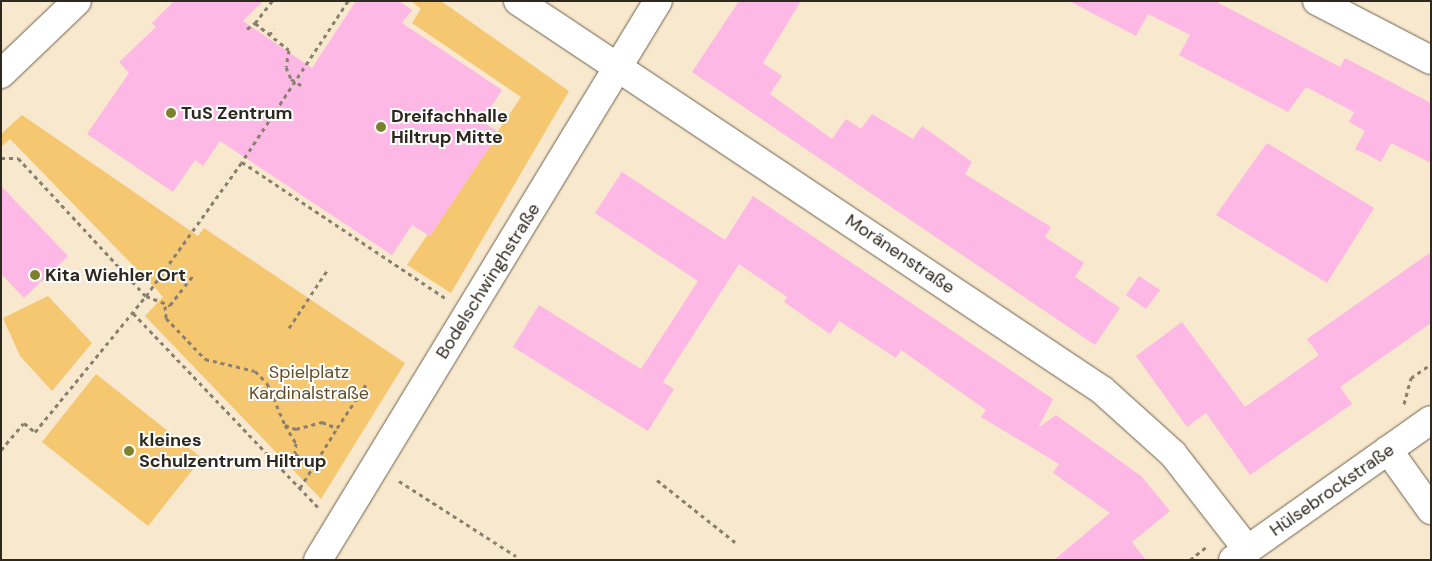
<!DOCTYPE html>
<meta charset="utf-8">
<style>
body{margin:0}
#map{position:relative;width:1432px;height:561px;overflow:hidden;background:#f7e8ce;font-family:"DM Sans",sans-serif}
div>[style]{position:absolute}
.green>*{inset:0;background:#f6c771}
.building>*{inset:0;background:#fdb8e5}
.path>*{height:3px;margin-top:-1.5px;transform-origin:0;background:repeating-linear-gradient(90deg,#89806f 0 4px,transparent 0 8px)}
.roads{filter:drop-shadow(0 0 1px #6e614b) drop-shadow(0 0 1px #6e614b)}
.minor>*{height:28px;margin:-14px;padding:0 14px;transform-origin:14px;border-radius:14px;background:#fff}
.tertiary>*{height:28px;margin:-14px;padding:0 14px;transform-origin:14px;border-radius:14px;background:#fff}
.dots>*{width:14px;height:14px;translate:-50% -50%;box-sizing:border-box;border:2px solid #fff;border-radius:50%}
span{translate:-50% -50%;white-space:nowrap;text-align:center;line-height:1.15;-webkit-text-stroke:4px #fff;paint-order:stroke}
.poi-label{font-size:18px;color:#2e291f;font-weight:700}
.left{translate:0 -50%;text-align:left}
.street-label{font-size:18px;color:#2e291f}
.park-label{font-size:18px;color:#614d27}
.frame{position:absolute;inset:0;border:2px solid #2e291f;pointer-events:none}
</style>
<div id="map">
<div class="green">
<i style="clip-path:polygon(411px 1px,441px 1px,569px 91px,451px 293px,407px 265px,521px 97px,412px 23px,421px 9px)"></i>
<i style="clip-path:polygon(22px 115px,198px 236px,204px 228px,405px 363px,321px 499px,145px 316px,163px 297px,157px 290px,10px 139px,1px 147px,1px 134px)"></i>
<i style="clip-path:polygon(48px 296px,92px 343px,52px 391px,20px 356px,3px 318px)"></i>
<i style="clip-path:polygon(96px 374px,202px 458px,148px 526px,42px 442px)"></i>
</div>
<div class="building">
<i style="clip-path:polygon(174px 1px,263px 1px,243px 21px,312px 68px,356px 1px,399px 1px,412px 10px,402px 23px,502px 90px,482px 121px,499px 133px,430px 236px,412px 225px,392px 255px,220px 141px,203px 166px,195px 160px,173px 192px,87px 134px,129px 73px,119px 62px,156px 27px,152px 23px)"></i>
<i style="clip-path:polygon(739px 1px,801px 1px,763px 63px,782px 76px,770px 94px,832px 139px,846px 119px,861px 129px,872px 114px,913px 139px,922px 126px,972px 162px,965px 174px,1051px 227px,1045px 237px,1084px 263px,1075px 277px,1120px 308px,1095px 345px,692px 72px)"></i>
<i style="clip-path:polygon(1069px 1px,1215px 1px,1340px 67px,1345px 58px,1431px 103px,1431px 163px,1391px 143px,1381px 162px,1368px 155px,1355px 149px,1365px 131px,1349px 122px,1354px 112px,1306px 87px,1288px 112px,1179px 55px,1190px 35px,1148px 14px,1136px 36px)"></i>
<i style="clip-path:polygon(1267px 143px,1374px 208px,1327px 283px,1216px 215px)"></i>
<i style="clip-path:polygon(622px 172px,725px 240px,753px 196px,1053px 399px,1038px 428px,1056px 415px,1141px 476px,1170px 511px,1132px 542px,1146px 560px,1054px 560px,1110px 513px,1053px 473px,1059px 464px,981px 417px,986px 410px,901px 350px,896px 358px,839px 321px,830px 334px,784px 302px,787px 297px,739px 264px,663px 382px,674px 389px,648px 431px,513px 347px,539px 305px,641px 369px,698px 281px,595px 213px)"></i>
<i style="clip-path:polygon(1px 186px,68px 256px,24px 298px,1px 274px)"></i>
<i style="clip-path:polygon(1431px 252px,1431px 323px,1340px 387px,1352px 404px,1250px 475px,1206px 413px,1187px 427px,1136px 356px,1182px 322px,1245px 407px,1319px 355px,1307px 339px)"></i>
<i style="clip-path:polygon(1139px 276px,1160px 290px,1146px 309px,1126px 295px)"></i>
</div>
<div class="path">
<i style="left:348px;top:1px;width:193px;rotate:123.4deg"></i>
<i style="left:242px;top:162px;width:244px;rotate:33.8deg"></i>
<i style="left:255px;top:23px;width:28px;rotate:-52deg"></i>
<i style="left:247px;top:29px;width:10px;rotate:-37deg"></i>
<i style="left:255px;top:23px;width:43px;rotate:38.5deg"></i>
<i style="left:289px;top:50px;width:17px;rotate:100deg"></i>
<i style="left:286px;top:67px;width:13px;rotate:67deg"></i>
<i style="left:291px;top:79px;width:12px;rotate:31deg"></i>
<i style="left:269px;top:35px;width:8px;rotate:-50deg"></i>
<i style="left:1px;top:158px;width:17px"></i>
<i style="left:18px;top:158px;width:188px;rotate:47.2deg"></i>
<i style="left:146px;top:296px;width:26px;rotate:21deg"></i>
<i style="left:170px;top:305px;width:39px;rotate:-52deg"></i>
<i style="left:165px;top:306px;width:12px;rotate:85deg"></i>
<i style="left:166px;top:318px;width:57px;rotate:46.4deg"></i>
<i style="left:205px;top:359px;width:51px;rotate:13.5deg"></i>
<i style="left:255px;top:371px;width:17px;rotate:45deg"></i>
<i style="left:267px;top:383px;width:46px;rotate:66.8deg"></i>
<i style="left:285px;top:425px;width:12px;rotate:20deg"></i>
<i style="left:296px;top:429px;width:27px;rotate:-15deg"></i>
<i style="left:322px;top:422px;width:16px;rotate:22deg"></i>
<i style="left:337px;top:428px;width:54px;rotate:-56.3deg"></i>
<i style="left:133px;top:313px;width:268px;rotate:46.4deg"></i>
<i style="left:289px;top:328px;width:71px;rotate:-56.5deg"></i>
<i style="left:1404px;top:404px;width:27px;rotate:-75deg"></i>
<i style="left:1411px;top:378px;width:24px;rotate:-35deg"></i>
<i style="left:285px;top:425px;width:21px;rotate:59deg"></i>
<i style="left:296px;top:443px;width:10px;rotate:96deg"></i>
<i style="left:295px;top:453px;width:23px;rotate:45deg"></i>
<i style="left:1px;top:450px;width:35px;rotate:-50deg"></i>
<i style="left:24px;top:423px;width:14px;rotate:39deg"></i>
<i style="left:35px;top:432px;width:176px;rotate:-50.8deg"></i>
<i style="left:146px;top:296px;width:165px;rotate:-54.4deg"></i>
<i style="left:657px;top:480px;width:100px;rotate:38.5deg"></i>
<i style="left:399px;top:481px;width:139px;rotate:32.7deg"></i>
<i style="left:300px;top:488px;width:70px;rotate:-58.3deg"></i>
<i style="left:1190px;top:560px;width:22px;rotate:-39deg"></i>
</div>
<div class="roads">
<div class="minor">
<i style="left:518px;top:1px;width:702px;rotate:33.67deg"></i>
<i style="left:1102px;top:390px;width:96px;rotate:42deg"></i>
<i style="left:1173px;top:454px;width:120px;rotate:52.1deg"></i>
<i style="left:1317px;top:1px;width:128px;rotate:27.4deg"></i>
<i style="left:1px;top:74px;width:105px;rotate:-43.8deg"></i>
<i style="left:1388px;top:450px;width:74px;rotate:54.4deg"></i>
<i style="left:318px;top:560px;width:654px;rotate:-58.69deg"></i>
</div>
<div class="tertiary">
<i style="left:1233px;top:560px;width:242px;rotate:-35.3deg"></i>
</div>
</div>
<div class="dots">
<i style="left:171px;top:113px;background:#7c812b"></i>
<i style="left:381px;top:127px;background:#7c812b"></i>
<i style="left:35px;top:275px;background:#7c812b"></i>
<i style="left:129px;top:451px;background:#7c812b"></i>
</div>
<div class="poi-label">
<span class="left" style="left:181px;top:113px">TuS Zentrum</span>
<span class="left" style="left:391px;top:127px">Dreifachhalle<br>Hiltrup Mitte</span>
<span class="left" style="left:45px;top:275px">Kita Wiehler Ort</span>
<span class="left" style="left:139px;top:451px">kleines<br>Schulzentrum Hiltrup</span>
</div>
<div class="street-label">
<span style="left:900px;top:254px;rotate:34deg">Moränenstraße</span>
<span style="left:488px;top:281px;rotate:-58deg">Bodelschwinghstraße</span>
<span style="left:1332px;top:490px;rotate:-35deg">Hülsebrockstraße</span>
</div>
<div class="park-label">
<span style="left:309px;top:383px">Spielplatz<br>Kardinalstraße</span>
</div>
<div class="frame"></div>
</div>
